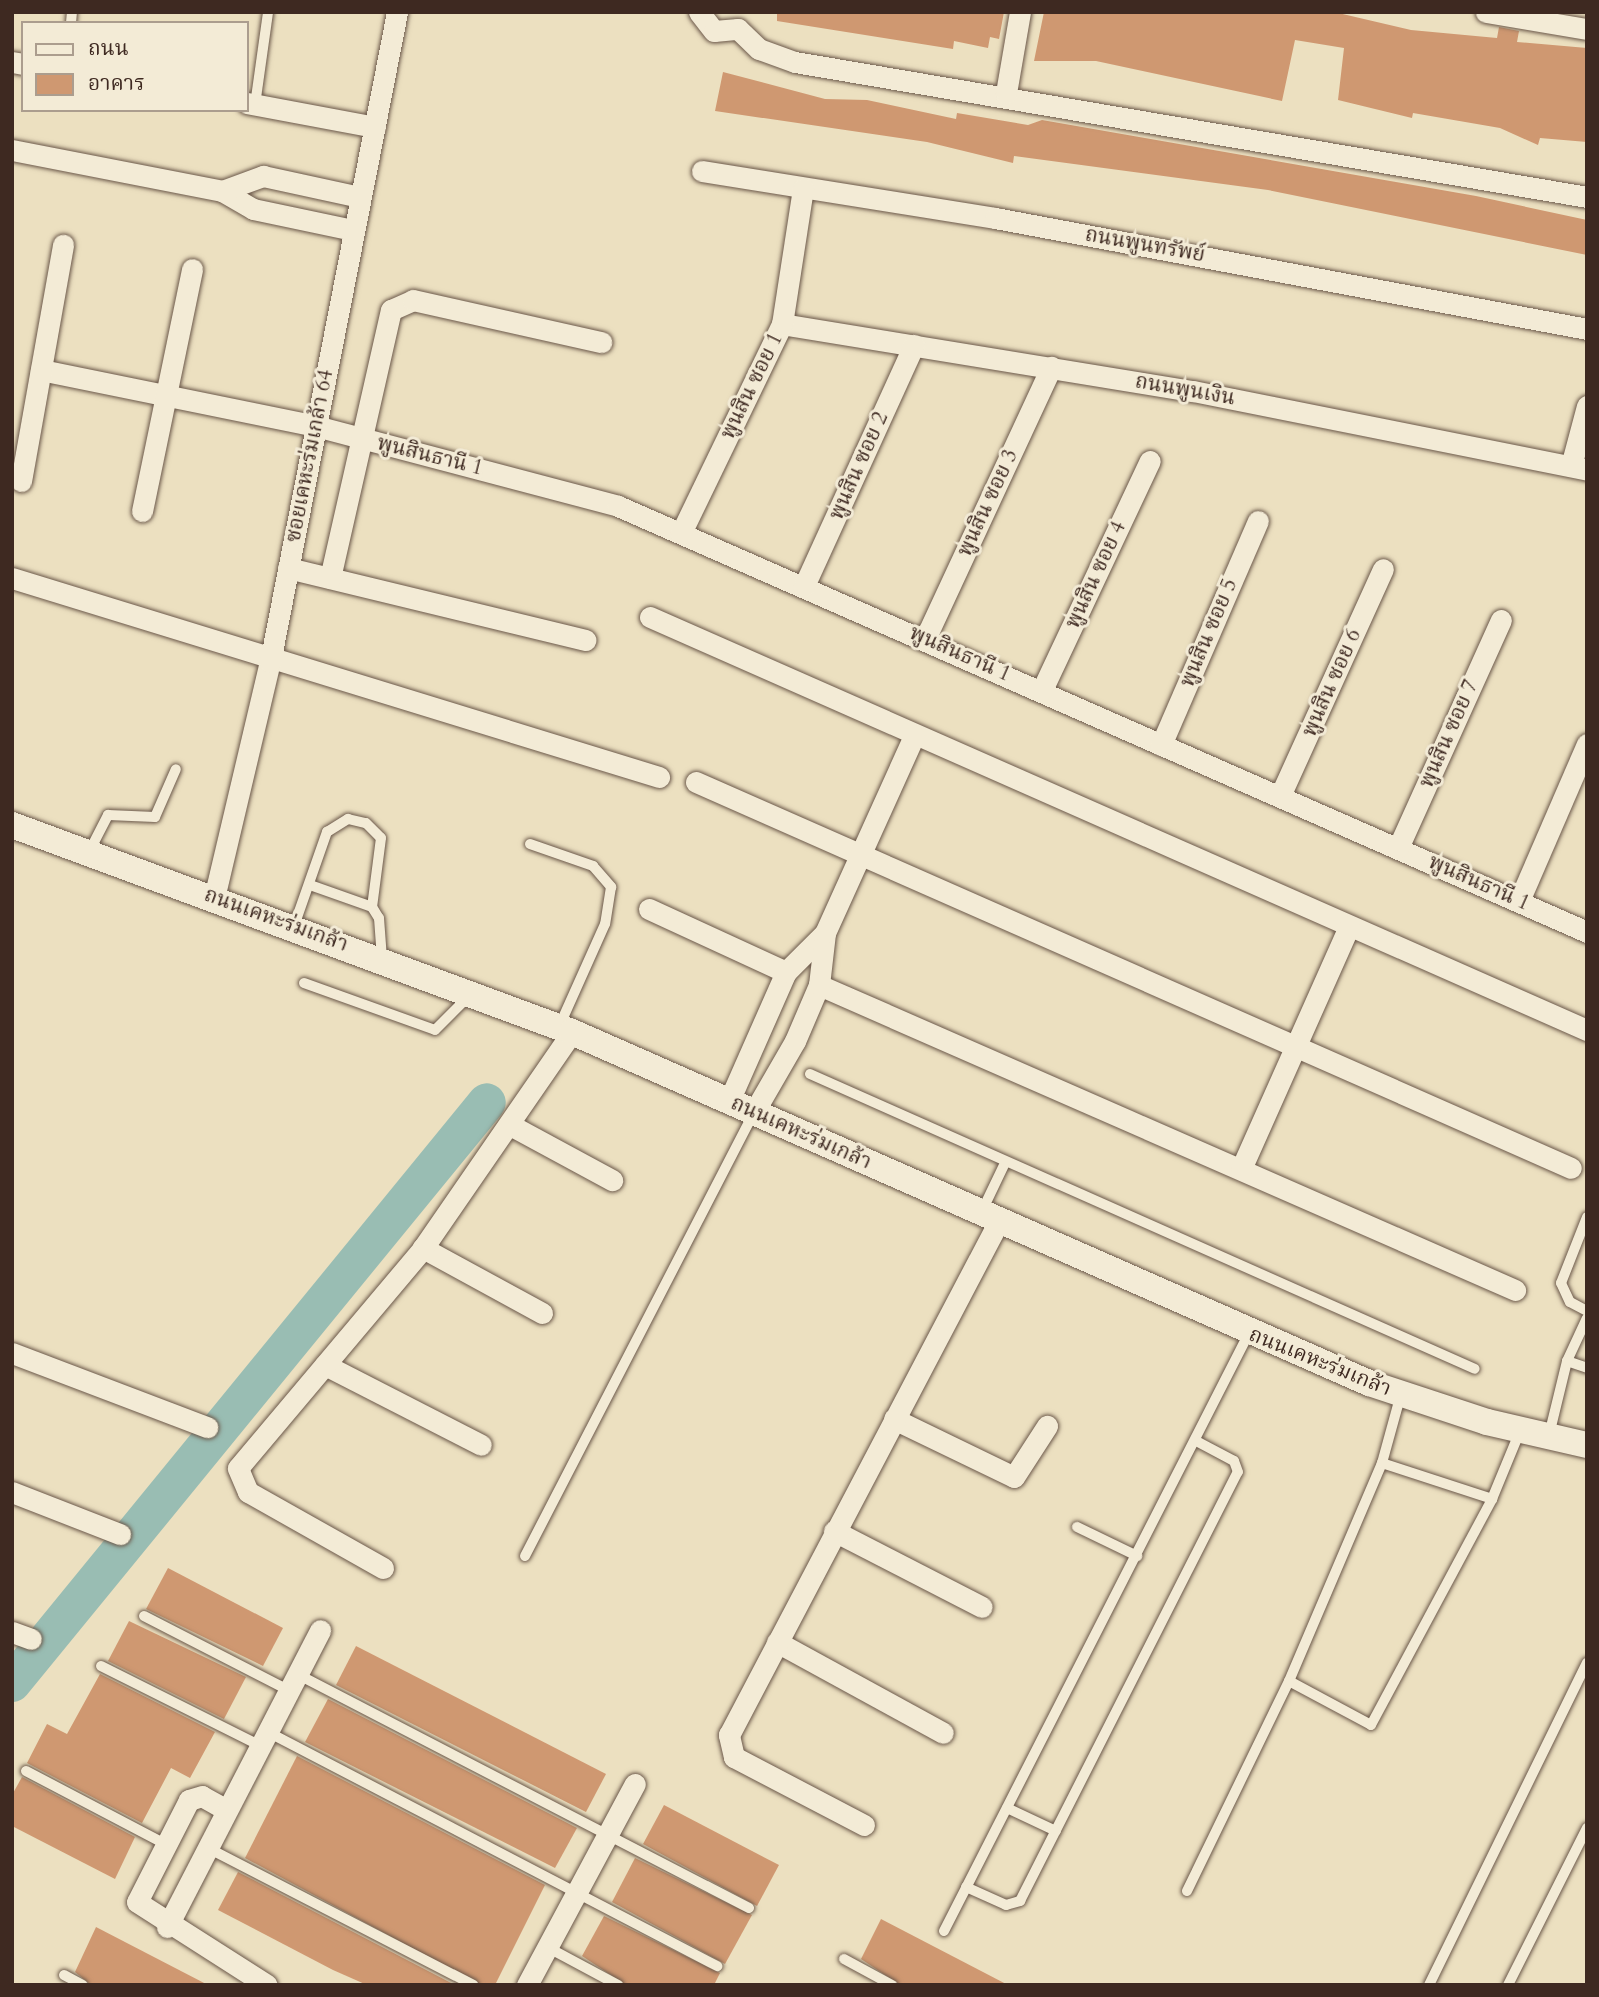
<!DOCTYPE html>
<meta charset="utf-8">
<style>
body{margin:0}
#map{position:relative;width:1599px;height:1997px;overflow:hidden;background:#ece0c0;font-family:Cardo,"Noto Serif Thai",serif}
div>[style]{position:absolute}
.river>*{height:38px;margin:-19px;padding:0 19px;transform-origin:19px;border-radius:19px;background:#99bdb3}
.building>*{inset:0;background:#cf9871}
.roads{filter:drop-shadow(0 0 2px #6a5749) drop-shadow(0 0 2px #6a5749)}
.service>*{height:10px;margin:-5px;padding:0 5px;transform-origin:5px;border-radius:5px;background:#f3ebd6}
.minor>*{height:21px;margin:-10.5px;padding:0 10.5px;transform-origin:10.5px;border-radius:10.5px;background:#f3ebd6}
.tertiary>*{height:26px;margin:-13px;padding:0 13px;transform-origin:13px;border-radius:13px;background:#f3ebd6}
span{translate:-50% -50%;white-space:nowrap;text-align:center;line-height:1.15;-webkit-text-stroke:6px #f3ebd6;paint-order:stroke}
.street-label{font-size:21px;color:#3e2921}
.frame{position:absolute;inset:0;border:14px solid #3e2921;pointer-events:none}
.legend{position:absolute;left:21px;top:21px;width:228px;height:91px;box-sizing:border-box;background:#f3ebd6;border:2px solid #ab9d8e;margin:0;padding:9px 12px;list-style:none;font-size:21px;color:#3e2921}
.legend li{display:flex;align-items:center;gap:14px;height:35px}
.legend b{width:35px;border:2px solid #ab9d8e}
</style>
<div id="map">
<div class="river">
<i style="left:12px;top:1683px;width:750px;rotate:-50.73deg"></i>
</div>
<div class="building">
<i style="clip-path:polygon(777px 12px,1004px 12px,999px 39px,990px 37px,988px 48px,954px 41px,953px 49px,777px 21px)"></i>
<i style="clip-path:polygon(1044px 12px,1334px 12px,1411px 30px,1497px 38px,1499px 27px,1519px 31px,1517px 42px,1587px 48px,1587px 142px,1540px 138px,1538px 145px,1500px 128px,1413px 113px,1412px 118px,1338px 100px,1344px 48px,1295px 40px,1282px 101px,1096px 61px,1034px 61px)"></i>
<i style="clip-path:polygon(723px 72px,825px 99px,867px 100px,956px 119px,957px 113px,1028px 125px,1042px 120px,1476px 196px,1587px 220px,1587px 255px,1268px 190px,1014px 156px,1013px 163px,927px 142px,715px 111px)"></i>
<i style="clip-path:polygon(168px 1568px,283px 1628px,263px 1666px,146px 1609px)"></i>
<i style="clip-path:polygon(129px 1621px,246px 1677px,224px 1719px,108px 1661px)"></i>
<i style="clip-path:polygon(356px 1646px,606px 1774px,586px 1812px,336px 1685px)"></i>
<i style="clip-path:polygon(100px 1674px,215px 1732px,190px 1778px,171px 1768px,142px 1823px,27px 1763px,47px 1724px,67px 1734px)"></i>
<i style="clip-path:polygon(328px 1699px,577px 1828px,555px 1868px,305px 1742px)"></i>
<i style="clip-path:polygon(297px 1756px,545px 1885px,495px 1985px,481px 1985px,245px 1858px)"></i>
<i style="clip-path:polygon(22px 1777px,135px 1837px,115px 1879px,12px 1826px,12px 1795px)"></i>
<i style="clip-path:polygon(664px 1805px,779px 1865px,757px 1906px,643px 1844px)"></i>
<i style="clip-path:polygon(635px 1858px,752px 1915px,725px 1964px,612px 1902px)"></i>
<i style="clip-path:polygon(238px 1872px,455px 1985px,367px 1985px,333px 1970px,218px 1910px)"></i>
<i style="clip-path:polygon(604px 1916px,720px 1973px,714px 1985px,626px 1985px,582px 1956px)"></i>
<i style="clip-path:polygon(881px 1919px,1008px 1985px,900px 1985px,861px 1959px)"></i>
<i style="clip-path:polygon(96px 1927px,208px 1985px,91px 1985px,75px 1972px)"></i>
</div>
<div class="roads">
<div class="service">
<i style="left:71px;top:23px;width:11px;rotate:-85deg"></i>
<i style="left:255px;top:105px;width:94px;rotate:-82deg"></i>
<i style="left:530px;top:844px;width:67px;rotate:19.2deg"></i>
<i style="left:593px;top:866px;width:28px;rotate:49deg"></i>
<i style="left:611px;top:887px;width:37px;rotate:99deg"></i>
<i style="left:605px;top:924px;width:113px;rotate:114.1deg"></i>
<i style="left:89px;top:852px;width:42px;rotate:-62.8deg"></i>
<i style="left:108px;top:815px;width:47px;rotate:2.4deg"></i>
<i style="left:155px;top:817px;width:52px;rotate:-66.4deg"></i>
<i style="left:310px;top:885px;width:66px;rotate:19.5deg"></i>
<i style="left:294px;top:926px;width:100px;rotate:-70.7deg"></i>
<i style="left:327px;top:832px;width:25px;rotate:-32deg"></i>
<i style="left:348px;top:819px;width:18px;rotate:13deg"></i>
<i style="left:366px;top:823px;width:21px;rotate:45deg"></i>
<i style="left:381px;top:838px;width:70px;rotate:97.4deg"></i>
<i style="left:372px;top:907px;width:13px;rotate:58deg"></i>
<i style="left:379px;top:918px;width:41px;rotate:85.8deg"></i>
<i style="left:304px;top:983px;width:139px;rotate:19.7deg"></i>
<i style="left:435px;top:1030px;width:48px;rotate:-45deg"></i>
<i style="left:810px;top:1074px;width:727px;rotate:23.92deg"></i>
<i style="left:982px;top:1211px;width:53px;rotate:-64.4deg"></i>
<i style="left:1587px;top:1217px;width:71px;rotate:111.5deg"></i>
<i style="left:1561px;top:1283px;width:21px;rotate:65deg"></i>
<i style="left:1570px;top:1302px;width:19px;rotate:28deg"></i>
<i style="left:1567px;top:1361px;width:21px;rotate:19deg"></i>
<i style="left:1401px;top:1394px;width:72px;rotate:105.4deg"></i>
<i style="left:1382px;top:1463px;width:237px;rotate:113.1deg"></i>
<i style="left:1289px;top:1681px;width:93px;rotate:28.2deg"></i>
<i style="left:1371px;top:1725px;width:256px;rotate:-61.8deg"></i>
<i style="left:1492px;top:1499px;width:74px;rotate:-67.6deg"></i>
<i style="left:1549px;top:1435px;width:76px;rotate:-76.3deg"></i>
<i style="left:1567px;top:1361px;width:47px;rotate:-65.1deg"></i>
<i style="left:1382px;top:1463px;width:116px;rotate:18.1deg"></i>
<i style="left:1077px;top:1527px;width:67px;rotate:25.8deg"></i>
<i style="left:525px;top:1556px;width:500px;rotate:-62.7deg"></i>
<i style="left:144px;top:1616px;width:162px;rotate:27.2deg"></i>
<i style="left:101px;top:1666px;width:177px;rotate:26.6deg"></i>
<i style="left:297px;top:1674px;width:509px;rotate:27.37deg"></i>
<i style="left:266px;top:1731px;width:509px;rotate:27.52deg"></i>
<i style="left:26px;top:1771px;width:155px;rotate:27.7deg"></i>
<i style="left:1007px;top:1808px;width:54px;rotate:25.1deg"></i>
<i style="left:206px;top:1847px;width:301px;rotate:27.3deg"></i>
<i style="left:966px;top:1887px;width:44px;rotate:24.2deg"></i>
<i style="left:1006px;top:1905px;width:15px;rotate:-16deg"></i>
<i style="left:1020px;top:1901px;width:481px;rotate:-63.1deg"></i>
<i style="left:1238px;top:1472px;width:12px;rotate:-110deg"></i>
<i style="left:1234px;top:1461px;width:43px;rotate:-152.2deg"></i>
<i style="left:1187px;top:1891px;width:233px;rotate:-64.1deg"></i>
<i style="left:944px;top:1931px;width:671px;rotate:-62.98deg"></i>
<i style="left:547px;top:1947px;width:81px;rotate:28.2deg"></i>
<i style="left:844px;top:1959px;width:55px;rotate:28.4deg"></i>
<i style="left:64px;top:1975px;width:21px;rotate:28deg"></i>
<i style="left:1429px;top:1985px;width:359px;rotate:-63.9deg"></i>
<i style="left:1508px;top:1985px;width:176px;rotate:-63.3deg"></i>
</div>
<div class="minor">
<i style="left:699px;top:12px;width:24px;rotate:52deg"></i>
<i style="left:714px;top:31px;width:24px;rotate:-5deg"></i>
<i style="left:738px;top:29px;width:29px;rotate:44deg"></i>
<i style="left:759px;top:49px;width:38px;rotate:20deg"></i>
<i style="left:795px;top:62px;width:803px;rotate:9.67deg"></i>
<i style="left:1486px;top:12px;width:102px;rotate:9.6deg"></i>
<i style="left:12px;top:62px;width:11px;rotate:10deg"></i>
<i style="left:1006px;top:93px;width:82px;rotate:-80.2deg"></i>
<i style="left:247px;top:103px;width:130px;rotate:10.6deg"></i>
<i style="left:12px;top:150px;width:214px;rotate:11deg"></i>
<i style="left:222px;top:191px;width:36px;rotate:30deg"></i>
<i style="left:253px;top:209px;width:102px;rotate:11.9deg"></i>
<i style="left:702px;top:171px;width:297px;rotate:9.1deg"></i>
<i style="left:995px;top:218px;width:602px;rotate:10.62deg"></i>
<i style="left:222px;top:191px;width:44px;rotate:-20.1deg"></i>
<i style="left:263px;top:176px;width:99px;rotate:12.2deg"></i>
<i style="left:782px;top:324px;width:416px;rotate:9.3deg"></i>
<i style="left:1193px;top:391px;width:402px;rotate:11.3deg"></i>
<i style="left:41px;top:370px;width:281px;rotate:11.5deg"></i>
<i style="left:316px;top:426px;width:312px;rotate:14.8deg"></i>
<i style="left:618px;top:506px;width:1059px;rotate:23.73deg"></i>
<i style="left:1571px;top:466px;width:62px;rotate:-75.1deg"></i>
<i style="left:21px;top:481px;width:240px;rotate:-79.9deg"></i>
<i style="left:142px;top:511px;width:247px;rotate:-78.3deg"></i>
<i style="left:681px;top:533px;width:232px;rotate:-64.2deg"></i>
<i style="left:782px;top:324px;width:137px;rotate:-81.2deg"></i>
<i style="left:288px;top:568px;width:306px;rotate:13.6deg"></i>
<i style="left:12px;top:578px;width:677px;rotate:17.1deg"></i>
<i style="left:330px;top:578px;width:275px;rotate:-77.2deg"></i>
<i style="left:391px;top:310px;width:24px;rotate:-24deg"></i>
<i style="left:413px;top:300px;width:193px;rotate:12.6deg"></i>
<i style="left:804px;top:586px;width:265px;rotate:-65.5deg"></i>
<i style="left:650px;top:617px;width:1024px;rotate:23.79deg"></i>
<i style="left:925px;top:639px;width:300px;rotate:-65.1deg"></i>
<i style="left:1042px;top:690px;width:253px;rotate:-64.8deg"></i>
<i style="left:1161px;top:745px;width:244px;rotate:-66.6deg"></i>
<i style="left:696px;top:782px;width:956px;rotate:23.8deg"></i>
<i style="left:1280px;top:796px;width:249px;rotate:-65.6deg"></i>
<i style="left:1398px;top:848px;width:250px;rotate:-65.7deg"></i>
<i style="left:214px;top:898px;width:243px;rotate:-76.7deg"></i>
<i style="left:270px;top:662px;width:662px;rotate:-78.94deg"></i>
<i style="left:1519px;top:901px;width:171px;rotate:-66.6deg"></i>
<i style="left:649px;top:909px;width:151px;rotate:24.7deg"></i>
<i style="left:819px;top:985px;width:760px;rotate:23.66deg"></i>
<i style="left:729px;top:1101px;width:141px;rotate:-66.2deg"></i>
<i style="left:786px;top:972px;width:55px;rotate:-45deg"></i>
<i style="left:754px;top:1112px;width:82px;rotate:-60deg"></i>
<i style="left:795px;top:1041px;width:61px;rotate:-66.8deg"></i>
<i style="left:819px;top:985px;width:52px;rotate:-83.4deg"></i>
<i style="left:825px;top:933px;width:216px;rotate:-65.7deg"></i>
<i style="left:512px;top:1126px;width:114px;rotate:28.4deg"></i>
<i style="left:1241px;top:1169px;width:266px;rotate:-66deg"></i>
<i style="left:542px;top:1313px;width:136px;rotate:-151.4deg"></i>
<i style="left:423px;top:1248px;width:262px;rotate:-55.4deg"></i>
<i style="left:12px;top:1353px;width:209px;rotate:20.8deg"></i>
<i style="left:325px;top:1365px;width:175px;rotate:27.1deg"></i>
<i style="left:894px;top:1419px;width:133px;rotate:25.8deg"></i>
<i style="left:1014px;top:1477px;width:61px;rotate:-57.1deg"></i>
<i style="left:12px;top:1492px;width:116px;rotate:21.3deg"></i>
<i style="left:834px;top:1531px;width:166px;rotate:27.2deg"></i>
<i style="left:383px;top:1568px;width:155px;rotate:-150.6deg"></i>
<i style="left:248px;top:1492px;width:26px;rotate:-113deg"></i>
<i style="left:238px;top:1468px;width:287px;rotate:-49.9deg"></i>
<i style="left:12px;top:1632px;width:20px;rotate:20deg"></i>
<i style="left:777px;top:1642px;width:189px;rotate:28.7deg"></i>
<i style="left:225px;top:1809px;width:26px;rotate:-151deg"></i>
<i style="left:202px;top:1796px;width:14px;rotate:163deg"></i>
<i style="left:189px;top:1800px;width:114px;rotate:117deg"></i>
<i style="left:137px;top:1902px;width:154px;rotate:32.6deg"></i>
<i style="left:864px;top:1825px;width:147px;rotate:-152.4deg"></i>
<i style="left:734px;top:1757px;width:23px;rotate:-103deg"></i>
<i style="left:729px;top:1735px;width:581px;rotate:-62.29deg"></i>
<i style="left:167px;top:1927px;width:334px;rotate:-62.7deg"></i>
<i style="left:527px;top:1985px;width:228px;rotate:-61.8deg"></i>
</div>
<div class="tertiary">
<i style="left:12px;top:825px;width:597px;rotate:20.29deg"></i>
<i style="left:572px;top:1032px;width:871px;rotate:23.77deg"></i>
<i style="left:1369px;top:1383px;width:124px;rotate:18.3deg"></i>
<i style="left:1487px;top:1422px;width:103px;rotate:13deg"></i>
</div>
</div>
<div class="street-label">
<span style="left:1145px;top:245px;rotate:10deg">ถนนพูนทรัพย์</span>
<span style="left:752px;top:386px;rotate:-64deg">พูนสิน ซอย 1</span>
<span style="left:1185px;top:390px;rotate:10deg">ถนนพูนเงิน</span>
<span style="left:310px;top:456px;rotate:-79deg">ซอยเคหะร่มเกล้า 64</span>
<span style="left:430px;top:456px;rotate:14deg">พูนสินธานี 1</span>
<span style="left:859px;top:466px;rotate:-66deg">พูนสิน ซอย 2</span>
<span style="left:988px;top:503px;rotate:-65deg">พูนสิน ซอย 3</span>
<span style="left:1096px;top:575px;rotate:-65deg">พูนสิน ซอย 4</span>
<span style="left:1209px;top:633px;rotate:-67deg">พูนสิน ซอย 5</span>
<span style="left:960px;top:654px;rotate:24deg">พูนสินธานี 1</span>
<span style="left:1332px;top:683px;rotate:-66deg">พูนสิน ซอย 6</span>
<span style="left:1449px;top:734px;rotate:-66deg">พูนสิน ซอย 7</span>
<span style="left:1479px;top:883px;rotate:24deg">พูนสินธานี 1</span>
<span style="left:276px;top:920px;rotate:20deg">ถนนเคหะร่มเกล้า</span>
<span style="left:801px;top:1133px;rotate:24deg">ถนนเคหะร่มเกล้า</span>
<span style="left:1320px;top:1362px;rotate:22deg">ถนนเคหะร่มเกล้า</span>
</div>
<div class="frame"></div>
<ul class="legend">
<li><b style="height:9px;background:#f3ebd6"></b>ถนน</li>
<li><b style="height:19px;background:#cf9871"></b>อาคาร</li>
</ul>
</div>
